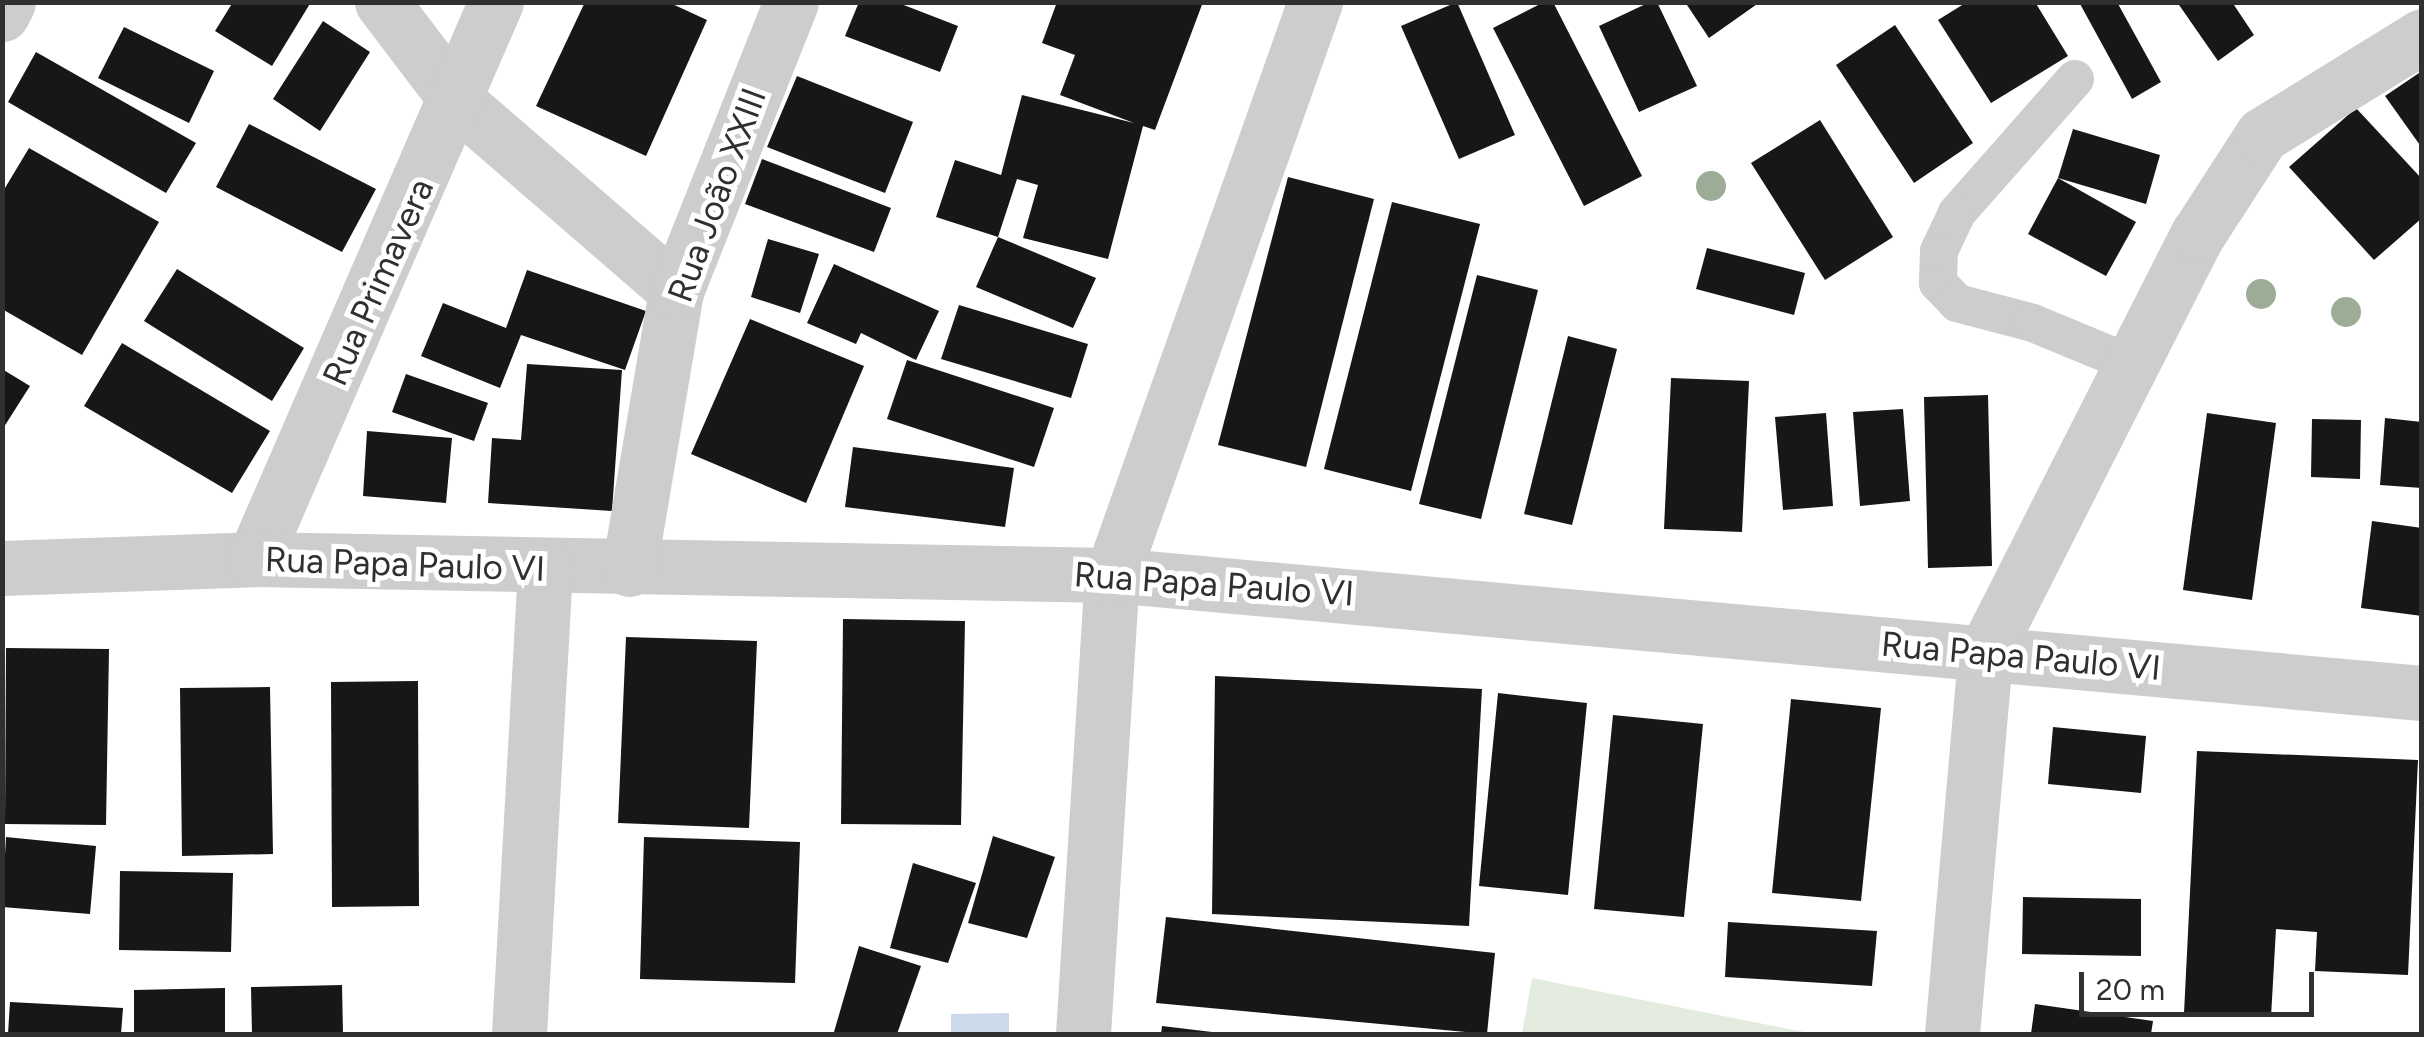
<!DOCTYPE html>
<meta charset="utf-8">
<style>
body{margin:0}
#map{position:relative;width:2424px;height:1037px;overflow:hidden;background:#fff;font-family:Figtree,sans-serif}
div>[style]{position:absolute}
.green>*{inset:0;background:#e4ecdf}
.water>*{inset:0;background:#cddaea}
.building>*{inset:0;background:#171717}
.lane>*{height:38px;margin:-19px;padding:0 19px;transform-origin:19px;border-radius:19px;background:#cdcdcd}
.street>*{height:55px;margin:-27.5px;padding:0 27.5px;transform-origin:27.5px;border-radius:27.5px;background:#cdcdcd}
.trees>*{width:30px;height:30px;margin:-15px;border-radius:50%;background:#9dac96}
span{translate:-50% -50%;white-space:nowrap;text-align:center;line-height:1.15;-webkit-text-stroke:10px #fff;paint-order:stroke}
.street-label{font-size:35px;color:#303030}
.frame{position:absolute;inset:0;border:5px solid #303030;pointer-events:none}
.scale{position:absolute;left:2079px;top:972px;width:235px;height:45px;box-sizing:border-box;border:5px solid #303030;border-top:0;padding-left:12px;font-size:30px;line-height:35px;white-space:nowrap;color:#303030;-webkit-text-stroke:8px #fff;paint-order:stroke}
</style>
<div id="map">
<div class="green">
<i style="clip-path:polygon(1532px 978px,1814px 1034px,1522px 1034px)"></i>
</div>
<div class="water">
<i style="clip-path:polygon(1009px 1013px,1009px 1034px,951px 1034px,951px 1014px)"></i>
</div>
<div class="building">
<i style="clip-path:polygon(233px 2px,311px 2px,272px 66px,215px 31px)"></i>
<i style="clip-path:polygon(585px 2px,668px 2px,707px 20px,646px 156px,536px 106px)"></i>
<i style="clip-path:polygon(859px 2px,896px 2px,958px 26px,940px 72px,845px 36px)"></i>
<i style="clip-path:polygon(1057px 2px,1203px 2px,1155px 130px,1143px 126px,1108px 259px,1023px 238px,1038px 185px,1017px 179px,998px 237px,936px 217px,955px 160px,1001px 175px,1022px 95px,1134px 123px,1060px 95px,1075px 55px,1042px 43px)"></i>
<i style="clip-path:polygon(1457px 2px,1515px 135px,1459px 159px,1401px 26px)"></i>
<i style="clip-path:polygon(1544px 2px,1553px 2px,1642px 176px,1584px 206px,1493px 28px)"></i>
<i style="clip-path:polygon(1650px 2px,1657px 2px,1697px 86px,1639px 112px,1599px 26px)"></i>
<i style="clip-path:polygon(1685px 2px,1760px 2px,1709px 38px)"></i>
<i style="clip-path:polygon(1967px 2px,2035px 2px,2068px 56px,1991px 103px,1938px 20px)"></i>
<i style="clip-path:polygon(2079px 2px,2117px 2px,2161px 82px,2132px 99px)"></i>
<i style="clip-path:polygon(2177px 2px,2232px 2px,2254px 35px,2218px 61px)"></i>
<i style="clip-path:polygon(323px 21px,370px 52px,320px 131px,273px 99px)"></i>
<i style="clip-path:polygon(1895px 25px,1973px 143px,1914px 183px,1836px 65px)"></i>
<i style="clip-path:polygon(124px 27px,214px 71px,189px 123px,98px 78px)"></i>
<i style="clip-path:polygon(36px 52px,196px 143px,166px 193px,8px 102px)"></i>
<i style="clip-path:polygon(2422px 71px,2422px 148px,2385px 96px)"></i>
<i style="clip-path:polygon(797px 76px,913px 122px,885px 193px,767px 147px)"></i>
<i style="clip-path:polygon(2356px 108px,2422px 179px,2422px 218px,2374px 260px,2289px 167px)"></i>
<i style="clip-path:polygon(1820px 120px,1893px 237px,1825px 280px,1751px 163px)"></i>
<i style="clip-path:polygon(249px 124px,376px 189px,342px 252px,216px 187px)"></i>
<i style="clip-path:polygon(2073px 129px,2160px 155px,2146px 204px,2058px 178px)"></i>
<i style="clip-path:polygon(29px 148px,159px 222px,82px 355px,2px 309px,2px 193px)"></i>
<i style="clip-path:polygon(762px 159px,891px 208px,874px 252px,745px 204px)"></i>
<i style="clip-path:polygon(1288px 177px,1374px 199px,1306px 467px,1218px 445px)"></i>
<i style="clip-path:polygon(2058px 178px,2136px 222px,2106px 276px,2028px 234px)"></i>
<i style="clip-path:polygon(1392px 202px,1480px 224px,1411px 491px,1324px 469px)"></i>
<i style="clip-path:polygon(998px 237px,1096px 278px,1073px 328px,976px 287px)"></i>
<i style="clip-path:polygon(768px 239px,819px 254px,800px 313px,751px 297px)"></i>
<i style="clip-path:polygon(1707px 248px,1805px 273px,1794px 315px,1696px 289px)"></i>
<i style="clip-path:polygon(834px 264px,939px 311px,916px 360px,861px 333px,856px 344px,807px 323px)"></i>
<i style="clip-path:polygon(177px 269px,304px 348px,272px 401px,144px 321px)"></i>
<i style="clip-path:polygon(527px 270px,646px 311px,625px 370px,521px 335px,500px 388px,421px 356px,443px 303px,506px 328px)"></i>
<i style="clip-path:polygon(1477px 275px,1538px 290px,1481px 519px,1419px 504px)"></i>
<i style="clip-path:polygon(959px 305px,1088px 344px,1071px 398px,941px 359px)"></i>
<i style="clip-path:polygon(750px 319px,864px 366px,806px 503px,691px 454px)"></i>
<i style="clip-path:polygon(1568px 336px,1617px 349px,1572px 525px,1524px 514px)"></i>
<i style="clip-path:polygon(122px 343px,270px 431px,232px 493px,84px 406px)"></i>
<i style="clip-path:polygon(907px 360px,1054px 408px,1034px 467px,887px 419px)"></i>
<i style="clip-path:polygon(527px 364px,622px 370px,612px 511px,488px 503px,492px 438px,521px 440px)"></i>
<i style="clip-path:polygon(2px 369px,30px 386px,2px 430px)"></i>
<i style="clip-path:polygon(406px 374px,488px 403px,474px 441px,392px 412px)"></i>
<i style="clip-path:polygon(1671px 378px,1749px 381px,1742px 532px,1664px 529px)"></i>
<i style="clip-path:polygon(1988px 395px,1992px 566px,1928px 568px,1924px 397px)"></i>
<i style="clip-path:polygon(1903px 409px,1910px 501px,1860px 506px,1853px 412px)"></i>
<i style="clip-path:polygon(1826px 413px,1833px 506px,1783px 510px,1775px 417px)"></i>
<i style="clip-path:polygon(2207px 413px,2276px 423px,2252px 600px,2183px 590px)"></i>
<i style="clip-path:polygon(2385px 418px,2422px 422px,2422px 488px,2380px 485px)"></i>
<i style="clip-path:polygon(2312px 419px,2361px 420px,2360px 479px,2311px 477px)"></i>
<i style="clip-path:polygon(367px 431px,452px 438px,446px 503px,363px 496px)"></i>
<i style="clip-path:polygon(853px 447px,1014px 468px,1005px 527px,845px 507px)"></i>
<i style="clip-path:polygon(2372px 521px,2422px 528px,2422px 616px,2361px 608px)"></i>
<i style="clip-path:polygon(843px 619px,965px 621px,961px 825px,841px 824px)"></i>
<i style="clip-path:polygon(626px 637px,757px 641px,749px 828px,618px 823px)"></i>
<i style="clip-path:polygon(6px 648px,109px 649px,106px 825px,5px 824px)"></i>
<i style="clip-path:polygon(1215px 676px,1482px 689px,1469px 926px,1212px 914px)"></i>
<i style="clip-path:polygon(418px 681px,419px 906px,332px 907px,331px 682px)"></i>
<i style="clip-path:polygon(270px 687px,273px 854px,182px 856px,180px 688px)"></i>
<i style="clip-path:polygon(1498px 693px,1587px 703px,1568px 895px,1479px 886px)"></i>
<i style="clip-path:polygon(1791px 699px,1881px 708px,1861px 901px,1772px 893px)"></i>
<i style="clip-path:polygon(1613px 715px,1703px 724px,1684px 917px,1594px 909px)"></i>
<i style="clip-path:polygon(2053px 727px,2146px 736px,2141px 793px,2048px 784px)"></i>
<i style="clip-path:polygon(2197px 751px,2418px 760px,2408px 975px,2315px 971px,2317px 932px,2276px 929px,2271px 1017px,2184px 1013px)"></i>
<i style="clip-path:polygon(993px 836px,1055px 857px,1027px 938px,968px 923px)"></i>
<i style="clip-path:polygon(6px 837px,96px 846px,90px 914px,2px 907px)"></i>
<i style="clip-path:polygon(644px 837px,800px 842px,795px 983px,640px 979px)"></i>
<i style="clip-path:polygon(913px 863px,976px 883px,948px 963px,890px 948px)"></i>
<i style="clip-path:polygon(120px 871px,233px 873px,231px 952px,119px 950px)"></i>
<i style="clip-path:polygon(2023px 897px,2141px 899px,2141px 956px,2022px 954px)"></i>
<i style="clip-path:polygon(1166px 917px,1495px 953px,1487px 1034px,1156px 1003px)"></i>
<i style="clip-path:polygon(1728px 922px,1877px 931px,1872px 986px,1725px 977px)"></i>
<i style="clip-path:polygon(859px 946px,921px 966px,897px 1034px,834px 1032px)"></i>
<i style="clip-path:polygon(342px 985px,343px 1034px,252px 1034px,251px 987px)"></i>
<i style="clip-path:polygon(225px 988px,225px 1034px,134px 1034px,134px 990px)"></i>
<i style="clip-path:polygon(10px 1002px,123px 1008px,121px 1034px,8px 1034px)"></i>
<i style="clip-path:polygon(2035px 1004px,2153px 1021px,2151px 1034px,2031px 1034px)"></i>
<i style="clip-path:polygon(1162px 1026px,1212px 1032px,1212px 1034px,1161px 1034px)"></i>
</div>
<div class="lane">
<i style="left:2075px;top:79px;width:179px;rotate:131.4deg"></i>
<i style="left:1957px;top:213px;width:42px;rotate:115.3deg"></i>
<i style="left:1939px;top:251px;width:32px;rotate:92deg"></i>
<i style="left:1938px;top:283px;width:28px;rotate:46deg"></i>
<i style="left:1957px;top:303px;width:79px;rotate:14.7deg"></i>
<i style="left:2033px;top:323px;width:107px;rotate:22.5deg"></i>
</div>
<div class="street">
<i style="left:382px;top:2px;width:126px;rotate:52.8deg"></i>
<i style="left:458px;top:102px;width:289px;rotate:40.9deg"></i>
<i style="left:2px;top:14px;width:13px;rotate:-63deg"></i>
<i style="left:254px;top:559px;width:607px;rotate:-66.52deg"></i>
<i style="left:2px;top:568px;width:252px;rotate:-2deg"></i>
<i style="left:254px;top:559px;width:858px;rotate:1.07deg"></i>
<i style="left:1112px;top:575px;width:1315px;rotate:5.15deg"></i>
<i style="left:629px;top:569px;width:282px;rotate:-80.4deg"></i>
<i style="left:676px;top:291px;width:311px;rotate:-68.3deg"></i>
<i style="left:519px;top:1034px;width:467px;rotate:-86.8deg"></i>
<i style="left:1083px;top:1034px;width:460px;rotate:-86.4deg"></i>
<i style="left:1112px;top:575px;width:608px;rotate:-70.49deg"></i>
<i style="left:1952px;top:1034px;width:382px;rotate:-85deg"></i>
<i style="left:1985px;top:653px;width:470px;rotate:-63.1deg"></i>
<i style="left:2198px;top:234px;width:118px;rotate:-57.1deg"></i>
<i style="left:2262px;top:135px;width:188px;rotate:-31.7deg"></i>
</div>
<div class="trees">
<i style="left:1711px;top:186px"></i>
<i style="left:2261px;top:294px"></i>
<i style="left:2346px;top:312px"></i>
</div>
<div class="street-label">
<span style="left:717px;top:195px;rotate:-70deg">Rua João XXIII</span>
<span style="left:378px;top:282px;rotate:-66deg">Rua Primavera</span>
<span style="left:405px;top:564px;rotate:2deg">Rua Papa Paulo VI</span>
<span style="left:1214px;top:584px;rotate:4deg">Rua Papa Paulo VI</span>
<span style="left:2021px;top:656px;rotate:5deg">Rua Papa Paulo VI</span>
</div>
<div class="frame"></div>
<div class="scale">20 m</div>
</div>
